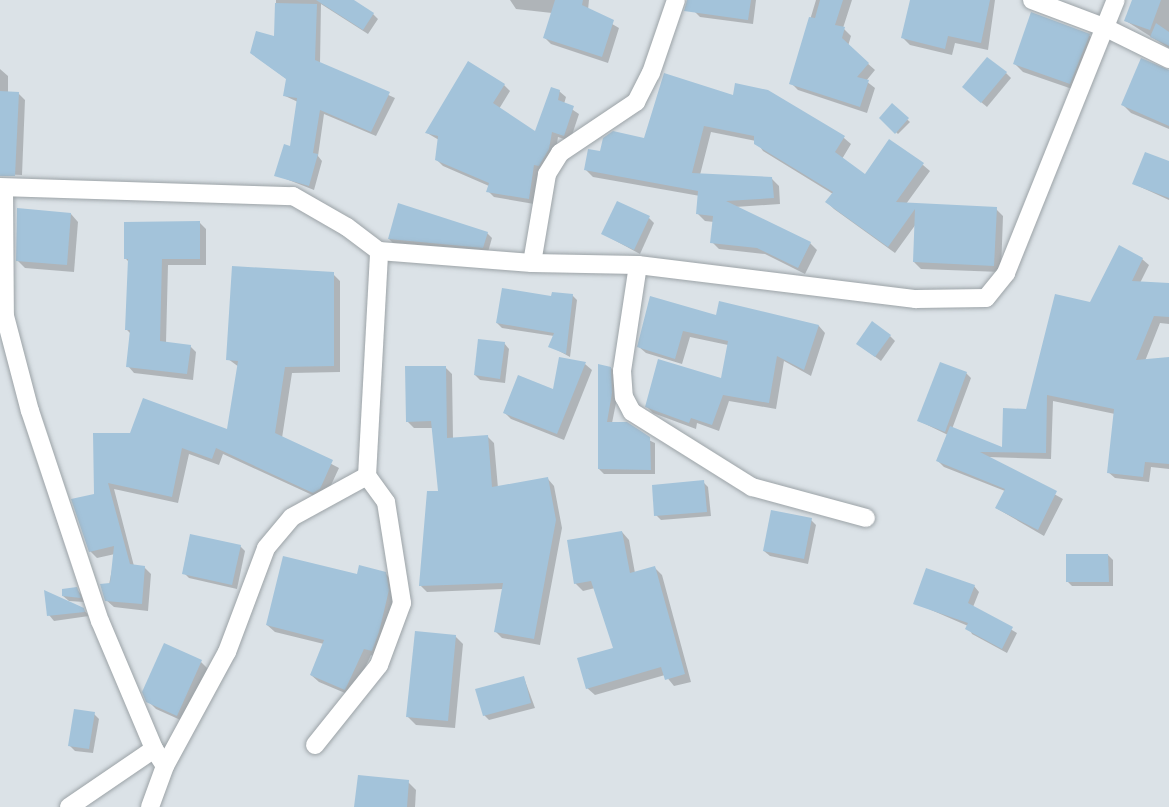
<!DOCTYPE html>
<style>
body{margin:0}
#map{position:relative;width:1169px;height:807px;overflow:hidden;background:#dbe2e7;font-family:"Sofia Sans Condensed",sans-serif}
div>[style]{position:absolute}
.shadow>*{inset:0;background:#0003}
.building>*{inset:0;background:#a3c3da}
.roads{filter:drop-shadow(0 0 2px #9ca3a7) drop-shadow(0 0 2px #9ca3a7)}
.street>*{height:18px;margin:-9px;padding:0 9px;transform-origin:9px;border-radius:9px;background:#fff}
span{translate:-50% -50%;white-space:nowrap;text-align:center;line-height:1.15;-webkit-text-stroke:5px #e8eff5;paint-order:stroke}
</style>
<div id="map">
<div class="shadow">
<i style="clip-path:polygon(276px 0,351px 0,373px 14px,378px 19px,368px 34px,321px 4px,320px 64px,395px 98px,376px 136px,324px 114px,318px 156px,322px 161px,314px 190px,276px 175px,291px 148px,298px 102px,285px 96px,288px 80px,251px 53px,276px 38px)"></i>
<i style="clip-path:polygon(510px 0,589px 0,588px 10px,619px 28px,608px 63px,551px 44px,544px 37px,552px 13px,516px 9px)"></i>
<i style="clip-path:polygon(697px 0,756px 0,753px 24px,700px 17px,695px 12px)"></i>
<i style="clip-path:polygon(816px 0,852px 0,843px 28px,851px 36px,848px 46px,875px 70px,866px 81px,875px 88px,867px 113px,798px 90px,791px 83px)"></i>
<i style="clip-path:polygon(911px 0,995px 0,988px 50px,955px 43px,952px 55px,910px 45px,903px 38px)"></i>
<i style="clip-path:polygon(1133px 0,1169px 0,1169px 48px,1126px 21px)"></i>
<i style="clip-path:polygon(1089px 35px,1097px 43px,1078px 91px,1023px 72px,1015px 64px)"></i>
<i style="clip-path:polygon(0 69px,8px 76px,8px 93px,18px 93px,25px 100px,22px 175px,0 174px)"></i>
<i style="clip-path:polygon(1006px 73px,1011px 78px,987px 107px,969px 92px)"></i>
<i style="clip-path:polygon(1169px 74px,1169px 129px,1131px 113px,1123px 105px)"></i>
<i style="clip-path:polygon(504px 85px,510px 91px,499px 109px,536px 134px,559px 91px,566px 97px,564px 104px,579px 114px,570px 141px,558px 137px,555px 156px,534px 204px,494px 197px,488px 191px,489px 186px,443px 166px,436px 159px,439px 140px,427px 133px)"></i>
<i style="clip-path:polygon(768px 91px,844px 138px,851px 144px,842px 159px,865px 176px,923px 165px,930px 171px,906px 204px,996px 209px,1003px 216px,1001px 272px,921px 269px,914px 262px,916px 224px,895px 253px,834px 209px,827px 202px,833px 194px,763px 151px,756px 141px,711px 132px,700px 175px,772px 179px,779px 186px,780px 204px,735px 207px,810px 243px,817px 250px,805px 274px,765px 254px,719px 249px,712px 242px,714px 222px,705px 221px,698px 214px,700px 196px,593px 177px,586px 170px,601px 153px,645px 139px,734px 97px)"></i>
<i style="clip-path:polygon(892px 106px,910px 122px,898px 134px,881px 118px)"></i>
<i style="clip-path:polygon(1169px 162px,1169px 200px,1134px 184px)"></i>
<i style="clip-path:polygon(17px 209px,71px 214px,78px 222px,74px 272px,25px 268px,17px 260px)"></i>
<i style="clip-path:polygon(649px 218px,654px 223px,640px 254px,603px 234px)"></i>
<i style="clip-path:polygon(200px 223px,206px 229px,206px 265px,168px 265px,166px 343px,190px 346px,196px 352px,193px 380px,134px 373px,128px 366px,131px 334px,127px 330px,129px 262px,126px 259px)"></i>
<i style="clip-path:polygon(487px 233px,492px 238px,488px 252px,394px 244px,389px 239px)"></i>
<i style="clip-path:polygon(1142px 259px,1149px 265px,1140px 283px,1169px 286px,1169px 324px,1160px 323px,1145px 361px,1169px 359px,1169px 469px,1151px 467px,1149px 482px,1115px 478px,1108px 472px,1115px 414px,1053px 401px,1051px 459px,988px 457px,1063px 499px,1044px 536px,996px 508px,1005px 491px,944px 467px,938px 461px,948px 435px,919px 421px,966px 373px,971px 378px,952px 429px,1004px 449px,1091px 304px)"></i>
<i style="clip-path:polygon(333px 274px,340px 281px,340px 372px,292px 373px,282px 438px,339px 468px,326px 496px,321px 499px,223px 454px,219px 465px,189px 454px,178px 503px,114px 489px,134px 566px,144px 567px,151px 574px,148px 611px,114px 607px,106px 600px,115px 554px,97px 558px,90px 551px,95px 495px,94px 435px,228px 431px,239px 367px,228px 359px)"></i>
<i style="clip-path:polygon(572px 295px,577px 300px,570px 357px,550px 346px,554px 336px,502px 328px,497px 323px,553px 297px)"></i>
<i style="clip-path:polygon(717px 317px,819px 326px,825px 333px,811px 376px,784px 361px,776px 409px,729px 401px,719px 431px,697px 423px,696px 429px,653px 413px,646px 406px,722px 379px,728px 345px,690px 337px,682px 364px,646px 353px,639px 347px)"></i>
<i style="clip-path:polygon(890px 336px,895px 341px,881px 361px,863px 348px)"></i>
<i style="clip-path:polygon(504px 343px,509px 349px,505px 383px,480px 380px,475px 375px)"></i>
<i style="clip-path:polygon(585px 364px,592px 370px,564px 440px,511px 419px,505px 413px,554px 391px)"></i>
<i style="clip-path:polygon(445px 367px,452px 374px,453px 439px,487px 436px,494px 443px,498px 488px,548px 479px,554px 486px,562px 528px,540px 645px,502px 638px,496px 632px,503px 589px,427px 592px,420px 585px,440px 492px,433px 428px,414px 428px,407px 421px)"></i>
<i style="clip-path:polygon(611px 368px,616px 373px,617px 398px,612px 423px,655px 443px,655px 474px,604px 474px,599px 469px)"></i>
<i style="clip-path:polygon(703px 482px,708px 487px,711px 516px,661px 520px,656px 515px)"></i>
<i style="clip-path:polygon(811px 520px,816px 525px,808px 564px,770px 556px,764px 551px)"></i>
<i style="clip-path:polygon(622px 532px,629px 540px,635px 573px,655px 568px,662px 575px,691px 682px,674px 686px,665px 675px,595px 695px,587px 688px,615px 649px,595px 588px,583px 591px,575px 583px)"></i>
<i style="clip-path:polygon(240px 546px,245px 551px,237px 589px,189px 578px,184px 573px)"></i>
<i style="clip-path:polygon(1108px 555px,1113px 560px,1113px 586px,1072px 586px,1067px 581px)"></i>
<i style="clip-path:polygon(385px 573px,392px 580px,395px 598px,380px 657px,371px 655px,352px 696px,319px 682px,311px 675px,324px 644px,275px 632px,267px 625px,358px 576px)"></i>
<i style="clip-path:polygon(974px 586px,979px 592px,973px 607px,1017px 633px,1007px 653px,972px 634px,968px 626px,915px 603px)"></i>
<i style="clip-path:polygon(76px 589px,81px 594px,84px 602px,69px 601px,63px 596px)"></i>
<i style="clip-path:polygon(83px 609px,89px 616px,54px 621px,49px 615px)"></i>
<i style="clip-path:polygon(455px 636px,463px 644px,455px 728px,416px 725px,408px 717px)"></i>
<i style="clip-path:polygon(201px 662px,209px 670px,185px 722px,156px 709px,148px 701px)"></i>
<i style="clip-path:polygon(524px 678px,535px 708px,489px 720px,484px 715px)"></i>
<i style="clip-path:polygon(94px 714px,99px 719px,93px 753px,75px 751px,70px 746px)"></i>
<i style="clip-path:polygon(408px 782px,416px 790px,415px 807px,356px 807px)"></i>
</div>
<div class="building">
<i style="clip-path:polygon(316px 0,354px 0,374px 13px,363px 30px)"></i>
<i style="clip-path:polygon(555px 0,583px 0,582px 5px,614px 20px,602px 57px,543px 38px)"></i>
<i style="clip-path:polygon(687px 0,751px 0,748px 20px,684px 11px)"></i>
<i style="clip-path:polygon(820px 0,843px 0,835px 25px,845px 27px,842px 38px,869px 63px,857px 77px,869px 80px,860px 107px,789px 84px,809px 17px,815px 18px)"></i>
<i style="clip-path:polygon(910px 0,990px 0,981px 43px,948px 36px,945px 49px,901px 38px)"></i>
<i style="clip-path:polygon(1132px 0,1161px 0,1150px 30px,1124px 21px)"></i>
<i style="clip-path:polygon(275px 3px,317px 4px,315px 60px,390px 92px,371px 132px,320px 110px,313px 153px,318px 154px,309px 186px,274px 176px,284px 144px,290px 146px,297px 98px,283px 96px,286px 79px,250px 53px,256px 31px,274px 36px)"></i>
<i style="clip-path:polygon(1031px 12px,1090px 34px,1070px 84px,1013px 64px)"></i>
<i style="clip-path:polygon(1156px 23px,1169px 32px,1169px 46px,1150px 37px)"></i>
<i style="clip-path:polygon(987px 57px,1007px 72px,981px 103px,962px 87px)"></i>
<i style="clip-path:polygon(1141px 58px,1169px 70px,1169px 126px,1121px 105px)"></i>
<i style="clip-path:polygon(468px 61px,505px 84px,493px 103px,535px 131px,551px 87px,560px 90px,558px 100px,574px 106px,564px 136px,552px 132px,549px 149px,539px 166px,534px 165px,529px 199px,486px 192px,489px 183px,435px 160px,438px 136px,425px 133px)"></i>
<i style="clip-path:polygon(664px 73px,733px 95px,735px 83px,768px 90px,845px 136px,835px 152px,865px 174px,889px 139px,924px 163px,896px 202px,997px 207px,994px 266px,913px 262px,915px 209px,888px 247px,825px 202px,833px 192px,754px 144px,754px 136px,704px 126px,692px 173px,772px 177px,774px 198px,726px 201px,811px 242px,798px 268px,757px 248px,710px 243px,713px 216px,696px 214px,698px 191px,584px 170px,588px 149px,600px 151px,603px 138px,613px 131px,644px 138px)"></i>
<i style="clip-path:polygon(0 91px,19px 92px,15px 176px,0 176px)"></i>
<i style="clip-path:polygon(892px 103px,909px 118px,895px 134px,879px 118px)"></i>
<i style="clip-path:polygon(1145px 152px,1169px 161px,1169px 198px,1132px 184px)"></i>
<i style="clip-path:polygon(617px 201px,650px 216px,634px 250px,601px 234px)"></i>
<i style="clip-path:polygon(398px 203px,488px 232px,483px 248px,388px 239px)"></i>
<i style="clip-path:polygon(17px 208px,71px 213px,67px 265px,16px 261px)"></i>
<i style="clip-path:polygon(200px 221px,200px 259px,162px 259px,160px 341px,191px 345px,187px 374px,126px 367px,130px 330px,125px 330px,128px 259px,124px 259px,124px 222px)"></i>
<i style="clip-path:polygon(1119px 245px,1143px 258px,1132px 281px,1169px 283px,1169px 317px,1154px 316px,1136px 360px,1169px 357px,1169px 464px,1145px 462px,1143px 477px,1107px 473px,1114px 409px,1047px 395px,1046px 453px,980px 452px,1057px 491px,1038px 530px,995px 508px,1005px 489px,936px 461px,950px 426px,1002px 447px,1003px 408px,1026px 409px,1055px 294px,1090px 302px)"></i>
<i style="clip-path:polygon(232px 266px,334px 272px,334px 366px,285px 367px,275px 433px,333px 460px,320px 489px,313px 493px,216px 448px,212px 459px,182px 448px,172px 497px,108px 483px,130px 564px,145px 566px,142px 604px,105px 601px,100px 584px,110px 583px,114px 546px,89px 552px,71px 499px,94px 494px,93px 433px,130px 433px,143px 398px,227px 429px,238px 361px,226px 360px)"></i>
<i style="clip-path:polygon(502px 288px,551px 296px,552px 292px,573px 294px,566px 354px,548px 347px,554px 333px,496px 323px)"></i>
<i style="clip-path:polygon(650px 296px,716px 315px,719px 301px,819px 325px,804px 370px,777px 356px,769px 403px,723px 395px,712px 425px,691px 418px,689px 423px,645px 407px,658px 359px,721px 378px,728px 341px,683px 331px,675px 359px,637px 347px)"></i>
<i style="clip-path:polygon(872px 321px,891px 335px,875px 357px,856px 344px)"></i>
<i style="clip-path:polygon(478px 339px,505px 342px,500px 379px,474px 375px)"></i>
<i style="clip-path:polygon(559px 357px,586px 362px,557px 434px,503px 413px,518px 375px,553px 389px)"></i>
<i style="clip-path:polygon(940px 362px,967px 372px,945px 432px,917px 421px)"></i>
<i style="clip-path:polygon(598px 364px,611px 367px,612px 393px,607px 422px,627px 422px,650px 437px,651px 470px,598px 469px)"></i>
<i style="clip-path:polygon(405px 366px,446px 366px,447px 438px,488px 435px,492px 487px,548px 477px,556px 520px,534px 639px,494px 632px,503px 583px,419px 586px,427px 491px,438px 491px,431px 421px,406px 422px)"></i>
<i style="clip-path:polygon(704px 480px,707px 512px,654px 516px,652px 485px)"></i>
<i style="clip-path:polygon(771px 510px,812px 518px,804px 559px,763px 551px)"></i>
<i style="clip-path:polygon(622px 531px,630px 573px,655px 566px,685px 674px,665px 680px,661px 667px,586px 689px,577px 658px,613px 648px,591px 581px,574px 584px,567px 540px)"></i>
<i style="clip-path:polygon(190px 534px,241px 545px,232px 585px,182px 574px)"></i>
<i style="clip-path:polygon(1066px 554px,1108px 554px,1109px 582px,1066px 582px)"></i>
<i style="clip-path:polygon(283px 556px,357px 574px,359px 565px,386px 572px,389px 590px,379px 632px,372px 651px,364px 649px,345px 690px,310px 675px,324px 640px,266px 625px)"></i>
<i style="clip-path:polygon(926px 568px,975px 585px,968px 603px,1013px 627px,1002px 649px,965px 629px,968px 623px,913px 604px)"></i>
<i style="clip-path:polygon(77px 587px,81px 598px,62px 596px,62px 589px)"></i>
<i style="clip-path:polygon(44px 590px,84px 608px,85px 612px,47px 616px)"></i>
<i style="clip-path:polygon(415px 631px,456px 635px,448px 721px,406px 717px)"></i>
<i style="clip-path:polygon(164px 643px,202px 660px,177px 716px,146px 702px,142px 692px)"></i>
<i style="clip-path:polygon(524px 676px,531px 703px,483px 716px,475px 689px)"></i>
<i style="clip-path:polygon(74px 709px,95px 712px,89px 749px,68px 746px)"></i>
<i style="clip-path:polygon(358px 775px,409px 780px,407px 807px,354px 807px)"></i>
</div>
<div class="roads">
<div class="street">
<i style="left:1032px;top:0;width:79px;rotate:20.7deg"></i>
<i style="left:1106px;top:28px;width:70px;rotate:26.2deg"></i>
<i style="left:0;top:187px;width:293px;rotate:1.8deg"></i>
<i style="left:293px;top:196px;width:62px;rotate:29.9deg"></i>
<i style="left:347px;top:227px;width:40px;rotate:37deg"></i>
<i style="left:379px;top:251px;width:153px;rotate:4.5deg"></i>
<i style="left:532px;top:263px;width:106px;rotate:1.1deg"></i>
<i style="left:638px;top:265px;width:280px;rotate:7deg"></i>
<i style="left:916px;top:299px;width:70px;rotate:-0.8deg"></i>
<i style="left:986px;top:298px;width:32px;rotate:-51deg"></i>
<i style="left:1006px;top:273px;width:294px;rotate:-68.1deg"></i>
<i style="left:4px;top:188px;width:128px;rotate:89.6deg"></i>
<i style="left:5px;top:316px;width:98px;rotate:75.3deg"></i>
<i style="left:30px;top:411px;width:221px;rotate:71.6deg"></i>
<i style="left:100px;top:621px;width:139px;rotate:67.1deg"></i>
<i style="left:154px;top:749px;width:20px;rotate:57deg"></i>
<i style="left:532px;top:263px;width:90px;rotate:-80.4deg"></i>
<i style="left:547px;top:174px;width:25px;rotate:-58deg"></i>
<i style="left:560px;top:153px;width:92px;rotate:-33.9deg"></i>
<i style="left:636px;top:102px;width:33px;rotate:-63deg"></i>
<i style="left:651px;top:73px;width:77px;rotate:-71.1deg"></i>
<i style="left:638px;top:265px;width:107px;rotate:98.6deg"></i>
<i style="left:622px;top:371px;width:26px;rotate:86deg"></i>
<i style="left:624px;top:397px;width:17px;rotate:62deg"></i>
<i style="left:632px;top:412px;width:142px;rotate:32deg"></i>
<i style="left:752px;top:487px;width:118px;rotate:15.2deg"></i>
<i style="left:315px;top:745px;width:102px;rotate:-51.3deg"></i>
<i style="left:379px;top:665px;width:66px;rotate:-69.6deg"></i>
<i style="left:402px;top:603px;width:102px;rotate:-99deg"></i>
<i style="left:386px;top:502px;width:32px;rotate:-126deg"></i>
<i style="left:69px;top:807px;width:103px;rotate:-34.3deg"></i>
<i style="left:150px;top:807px;width:44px;rotate:-69.9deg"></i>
<i style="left:165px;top:766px;width:130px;rotate:-61.5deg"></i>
<i style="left:227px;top:652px;width:111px;rotate:-69.4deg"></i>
<i style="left:266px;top:548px;width:40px;rotate:-50deg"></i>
<i style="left:292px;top:517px;width:85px;rotate:-28.7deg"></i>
<i style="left:367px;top:476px;width:225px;rotate:-86.9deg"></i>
</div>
</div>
</div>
